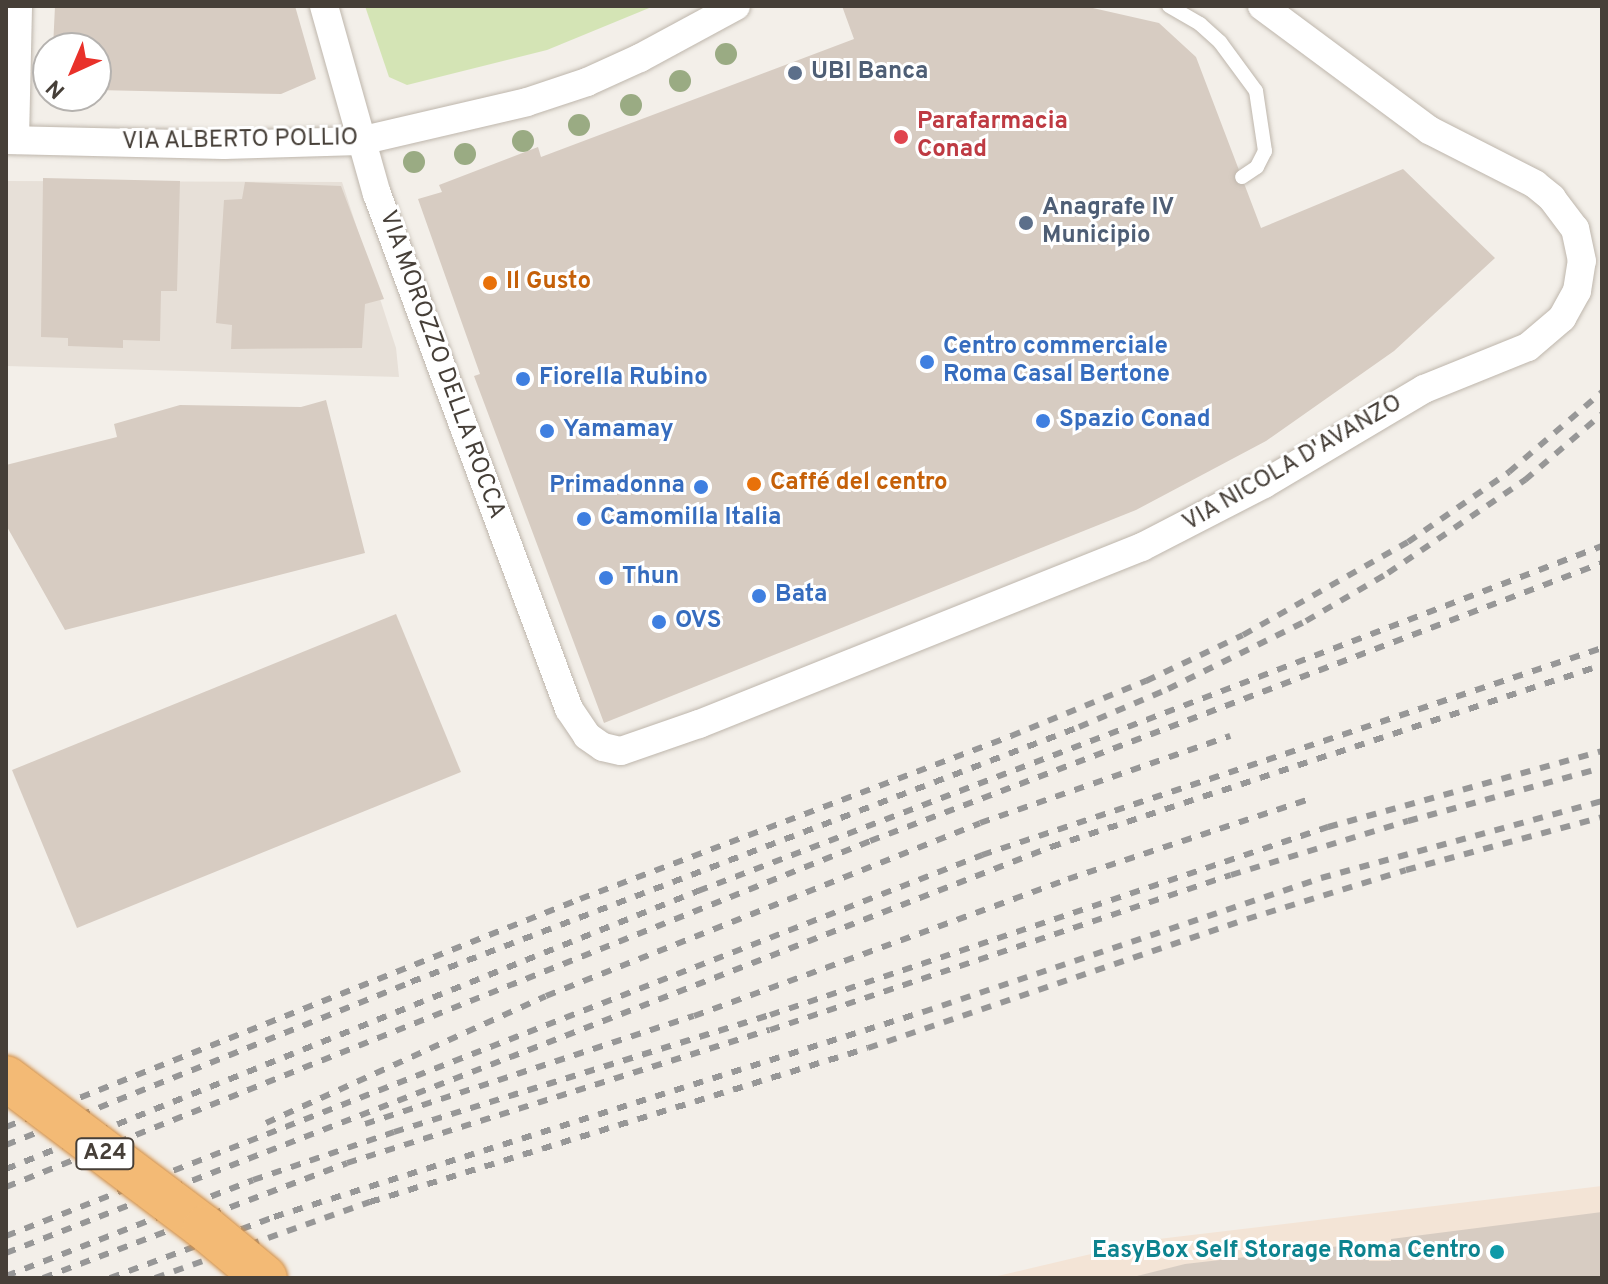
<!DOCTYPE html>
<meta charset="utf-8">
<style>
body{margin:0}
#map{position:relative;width:1608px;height:1284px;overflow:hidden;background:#f3efe9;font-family:Overpass,sans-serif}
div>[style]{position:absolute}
.residential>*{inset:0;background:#e7e0d8}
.commercial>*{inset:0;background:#f3e4d6}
.green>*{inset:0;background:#d4e4b5}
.building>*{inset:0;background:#d7ccc2}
.roads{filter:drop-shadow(0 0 2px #beb6ac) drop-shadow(0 0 2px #beb6ac)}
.service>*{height:14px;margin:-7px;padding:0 7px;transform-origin:7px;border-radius:7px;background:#fff}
.minor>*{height:28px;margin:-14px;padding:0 14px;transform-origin:14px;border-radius:14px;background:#fff}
.rail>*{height:6px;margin-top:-3px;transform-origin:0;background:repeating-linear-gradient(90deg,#979797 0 10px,transparent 0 20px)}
.bridges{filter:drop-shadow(0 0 2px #d18e45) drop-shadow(0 0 2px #d18e45)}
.motorway-bridge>*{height:44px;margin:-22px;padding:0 22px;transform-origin:22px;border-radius:22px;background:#f3ba75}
.trees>*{width:22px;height:22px;margin:-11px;border-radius:50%;background:#9aab83}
.dots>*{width:22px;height:22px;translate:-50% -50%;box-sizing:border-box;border:4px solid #fff;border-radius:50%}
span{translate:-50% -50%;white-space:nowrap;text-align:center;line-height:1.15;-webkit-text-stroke:6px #fff;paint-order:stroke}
.shield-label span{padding:2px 6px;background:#fff;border:2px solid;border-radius:6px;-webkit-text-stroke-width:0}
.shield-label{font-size:22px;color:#463f38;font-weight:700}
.service-label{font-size:24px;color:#4e5e75;font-weight:700}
.left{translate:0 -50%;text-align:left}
.health-label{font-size:24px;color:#be3a42;font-weight:700}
.street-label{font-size:24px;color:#463f38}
.food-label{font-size:24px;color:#c56008;font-weight:700}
.shop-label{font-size:24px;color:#366cbe;font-weight:700}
.right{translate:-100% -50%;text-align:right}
.culture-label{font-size:24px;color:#0d838f;font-weight:700}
.frame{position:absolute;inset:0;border:8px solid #463f38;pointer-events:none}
.north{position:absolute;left:32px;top:32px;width:80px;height:80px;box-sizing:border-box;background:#fff;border:2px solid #b5b2af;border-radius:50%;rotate:224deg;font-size:22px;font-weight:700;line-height:32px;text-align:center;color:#463f38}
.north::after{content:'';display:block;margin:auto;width:28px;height:36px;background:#e9312a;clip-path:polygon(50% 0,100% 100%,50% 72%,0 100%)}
</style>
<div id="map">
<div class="residential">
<i style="clip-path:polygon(6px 181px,342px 182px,396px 348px,399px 377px,6px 366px)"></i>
</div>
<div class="commercial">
<i style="clip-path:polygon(1602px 1186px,1602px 1278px,989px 1278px,1150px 1240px)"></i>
</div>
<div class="green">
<i style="clip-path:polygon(365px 6px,654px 6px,547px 50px,407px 85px,389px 77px)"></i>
</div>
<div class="building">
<i style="clip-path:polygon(55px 6px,295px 6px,316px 79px,281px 94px,96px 90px,96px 48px,53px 48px)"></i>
<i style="clip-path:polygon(842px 6px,1084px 6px,1159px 23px,1196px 57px,1261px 228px,1403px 169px,1495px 258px,1394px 351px,1266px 441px,1136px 510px,604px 723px,474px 376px,480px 374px,418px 199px,442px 192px,439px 185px,538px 147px,541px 157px,854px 39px)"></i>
<i style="clip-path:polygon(43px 178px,180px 181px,177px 291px,161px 291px,160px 341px,123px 340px,123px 348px,68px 346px,68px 338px,41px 337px)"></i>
<i style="clip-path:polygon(245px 182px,341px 186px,384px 299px,365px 304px,362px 348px,231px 349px,232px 325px,216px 323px,224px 200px,242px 199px)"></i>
<i style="clip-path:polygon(326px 400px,365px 553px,65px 630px,6px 525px,6px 465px,117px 437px,114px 424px,180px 405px,301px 407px)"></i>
<i style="clip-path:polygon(396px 614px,461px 772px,77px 928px,12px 770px)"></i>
<i style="clip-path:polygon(1602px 1212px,1602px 1278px,1129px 1278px,1185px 1264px,1366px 1243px,1369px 1261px,1391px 1261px,1391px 1239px)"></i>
</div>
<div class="roads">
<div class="service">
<i style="left:1169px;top:6px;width:36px;rotate:30deg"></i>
<i style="left:1200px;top:24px;width:27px;rotate:42deg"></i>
<i style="left:1220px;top:42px;width:61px;rotate:53.7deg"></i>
<i style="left:1256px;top:91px;width:61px;rotate:81.5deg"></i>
<i style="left:1265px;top:151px;width:18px;rotate:117deg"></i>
<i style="left:1257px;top:167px;width:18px;rotate:146deg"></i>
</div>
<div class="minor">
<i style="left:324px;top:6px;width:195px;rotate:74.3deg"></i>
<i style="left:377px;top:194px;width:550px;rotate:69.55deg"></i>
<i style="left:569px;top:709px;width:32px;rotate:56deg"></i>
<i style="left:587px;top:736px;width:19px;rotate:35deg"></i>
<i style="left:603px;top:747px;width:18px;rotate:13deg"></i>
<i style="left:621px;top:751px;width:83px;rotate:-19.1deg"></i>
<i style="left:699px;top:724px;width:477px;rotate:-21.8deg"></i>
<i style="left:1142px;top:547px;width:137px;rotate:-27.3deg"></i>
<i style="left:1264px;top:484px;width:186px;rotate:-30.7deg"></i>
<i style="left:1424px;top:389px;width:112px;rotate:-22deg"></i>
<i style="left:1528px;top:347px;width:45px;rotate:-40.5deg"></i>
<i style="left:1562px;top:318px;width:31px;rotate:-61deg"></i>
<i style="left:1577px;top:291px;width:30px;rotate:-81deg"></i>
<i style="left:1582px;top:261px;width:33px;rotate:-102deg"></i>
<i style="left:1575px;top:229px;width:39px;rotate:-127deg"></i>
<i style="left:1552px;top:198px;width:22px;rotate:-141deg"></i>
<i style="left:1535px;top:184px;width:119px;rotate:-153deg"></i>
<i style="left:1429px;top:130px;width:208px;rotate:-143.4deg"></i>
<i style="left:6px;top:140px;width:218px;rotate:1.3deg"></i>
<i style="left:224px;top:145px;width:136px;rotate:-1.7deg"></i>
<i style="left:360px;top:141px;width:171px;rotate:-13.1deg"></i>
<i style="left:527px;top:102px;width:63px;rotate:-18.4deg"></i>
<i style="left:587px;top:82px;width:58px;rotate:-24.4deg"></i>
<i style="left:640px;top:58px;width:109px;rotate:-28.4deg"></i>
<i style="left:15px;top:140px;width:134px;rotate:-88.7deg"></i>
</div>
</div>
<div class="rail">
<i style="left:266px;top:1123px;width:307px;rotate:-24.4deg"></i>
<i style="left:546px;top:996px;width:467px;rotate:-21.7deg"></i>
<i style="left:980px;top:823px;width:265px;rotate:-19.2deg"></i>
<i style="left:365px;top:1124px;width:346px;rotate:-18.2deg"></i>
<i style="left:694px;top:1016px;width:398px;rotate:-20.1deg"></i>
<i style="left:1068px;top:879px;width:255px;rotate:-18.3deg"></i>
<i style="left:6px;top:1127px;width:618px;rotate:-21.66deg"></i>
<i style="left:580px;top:899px;width:461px;rotate:-20.7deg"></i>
<i style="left:1011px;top:736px;width:146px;rotate:-22.2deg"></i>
<i style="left:1146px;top:681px;width:107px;rotate:-25.4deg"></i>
<i style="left:1243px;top:635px;width:189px;rotate:-29.4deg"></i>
<i style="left:1408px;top:542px;width:123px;rotate:-34.7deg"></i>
<i style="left:1509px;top:472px;width:123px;rotate:-40.7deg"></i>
<i style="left:6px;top:1145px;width:437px;rotate:-21.9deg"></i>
<i style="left:411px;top:982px;width:715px;rotate:-20.89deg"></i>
<i style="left:1079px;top:727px;width:97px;rotate:-23.1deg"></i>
<i style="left:1168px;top:689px;width:154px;rotate:-26.2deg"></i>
<i style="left:1306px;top:621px;width:95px;rotate:-30.3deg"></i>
<i style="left:1388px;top:573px;width:166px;rotate:-34.2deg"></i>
<i style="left:1525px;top:480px;width:101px;rotate:-40.6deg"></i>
<i style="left:6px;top:1169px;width:746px;rotate:-21.89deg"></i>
<i style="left:698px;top:891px;width:968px;rotate:-20.89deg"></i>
<i style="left:6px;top:1187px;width:931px;rotate:-21.82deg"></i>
<i style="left:870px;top:841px;width:783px;rotate:-20.8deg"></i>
<i style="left:6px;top:1236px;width:1048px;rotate:-21.32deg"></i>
<i style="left:982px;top:855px;width:654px;rotate:-18.46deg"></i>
<i style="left:6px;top:1253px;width:1121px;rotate:-21.23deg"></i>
<i style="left:1051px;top:847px;width:580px;rotate:-18.28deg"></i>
<i style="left:6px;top:1276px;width:265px;rotate:-21.2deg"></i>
<i style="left:253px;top:1180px;width:149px;rotate:-18.8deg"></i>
<i style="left:394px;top:1132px;width:394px;rotate:-17.3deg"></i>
<i style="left:770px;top:1015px;width:589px;rotate:-18.62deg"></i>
<i style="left:1328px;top:827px;width:284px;rotate:-15.5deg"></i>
<i style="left:43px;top:1278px;width:325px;rotate:-20.7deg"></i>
<i style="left:347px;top:1163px;width:443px;rotate:-17.5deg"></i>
<i style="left:770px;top:1030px;width:486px;rotate:-18.6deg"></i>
<i style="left:1231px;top:875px;width:185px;rotate:-17deg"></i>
<i style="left:1408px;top:821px;width:201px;rotate:-15.3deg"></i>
<i style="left:110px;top:1278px;width:175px;rotate:-20.4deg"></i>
<i style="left:274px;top:1217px;width:681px;rotate:-17.53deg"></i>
<i style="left:923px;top:1012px;width:420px;rotate:-18.6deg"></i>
<i style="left:1321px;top:878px;width:291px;rotate:-15.3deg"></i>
<i style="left:155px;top:1278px;width:228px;rotate:-19.5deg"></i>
<i style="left:370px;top:1202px;width:521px;rotate:-17.18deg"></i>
<i style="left:868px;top:1048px;width:400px;rotate:-18.8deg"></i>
<i style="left:1247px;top:919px;width:166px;rotate:-17.1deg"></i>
<i style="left:1406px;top:870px;width:203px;rotate:-15.1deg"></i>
</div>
<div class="bridges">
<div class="motorway-bridge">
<i style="left:6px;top:1078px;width:249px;rotate:37deg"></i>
<i style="left:205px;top:1228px;width:78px;rotate:39.8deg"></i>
</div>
</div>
<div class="trees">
<i style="left:726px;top:54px"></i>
<i style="left:680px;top:81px"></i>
<i style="left:631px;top:105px"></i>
<i style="left:579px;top:125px"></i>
<i style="left:523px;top:141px"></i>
<i style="left:465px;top:154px"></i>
<i style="left:414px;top:162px"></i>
</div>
<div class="dots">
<i style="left:795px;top:73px;background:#5c6f8a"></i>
<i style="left:901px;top:137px;background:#e0444e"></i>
<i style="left:1026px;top:223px;background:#5c6f8a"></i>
<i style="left:490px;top:283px;background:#e8710a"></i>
<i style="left:927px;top:362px;background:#3f7fe0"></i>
<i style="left:523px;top:379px;background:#3f7fe0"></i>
<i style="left:1043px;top:421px;background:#3f7fe0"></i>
<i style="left:547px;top:431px;background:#3f7fe0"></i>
<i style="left:754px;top:484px;background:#e8710a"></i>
<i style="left:701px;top:487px;background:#3f7fe0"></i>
<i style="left:584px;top:519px;background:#3f7fe0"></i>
<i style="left:606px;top:578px;background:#3f7fe0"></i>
<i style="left:759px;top:596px;background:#3f7fe0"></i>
<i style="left:659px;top:622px;background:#3f7fe0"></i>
<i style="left:1497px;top:1252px;background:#0f9aa8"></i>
</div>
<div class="shield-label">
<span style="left:105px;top:1154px">A24</span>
</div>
<div class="service-label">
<span class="left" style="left:811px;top:73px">UBI Banca</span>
<span class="left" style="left:1042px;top:223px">Anagrafe IV<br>Municipio</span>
</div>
<div class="health-label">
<span class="left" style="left:917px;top:137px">Parafarmacia<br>Conad</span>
</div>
<div class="street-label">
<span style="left:240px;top:141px;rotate:-1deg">VIA ALBERTO POLLIO</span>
<span style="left:441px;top:365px;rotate:70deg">VIA MOROZZO DELLA ROCCA</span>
<span style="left:1293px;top:464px;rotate:-30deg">VIA NICOLA D'AVANZO</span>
</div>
<div class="food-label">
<span class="left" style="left:506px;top:283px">Il Gusto</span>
<span class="left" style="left:770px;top:484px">Caffé del centro</span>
</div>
<div class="shop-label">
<span class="left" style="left:943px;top:362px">Centro commerciale<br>Roma Casal Bertone</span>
<span class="left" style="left:539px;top:379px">Fiorella Rubino</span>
<span class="left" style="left:1059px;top:421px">Spazio Conad</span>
<span class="left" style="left:563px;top:431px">Yamamay</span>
<span class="right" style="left:685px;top:487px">Primadonna</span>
<span class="left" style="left:600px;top:519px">Camomilla Italia</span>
<span class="left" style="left:622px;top:578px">Thun</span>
<span class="left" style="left:775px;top:596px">Bata</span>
<span class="left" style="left:675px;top:622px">OVS</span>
</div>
<div class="culture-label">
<span class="right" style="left:1481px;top:1252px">EasyBox Self Storage Roma Centro</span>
</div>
<div class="frame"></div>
<div class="north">N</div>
</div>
